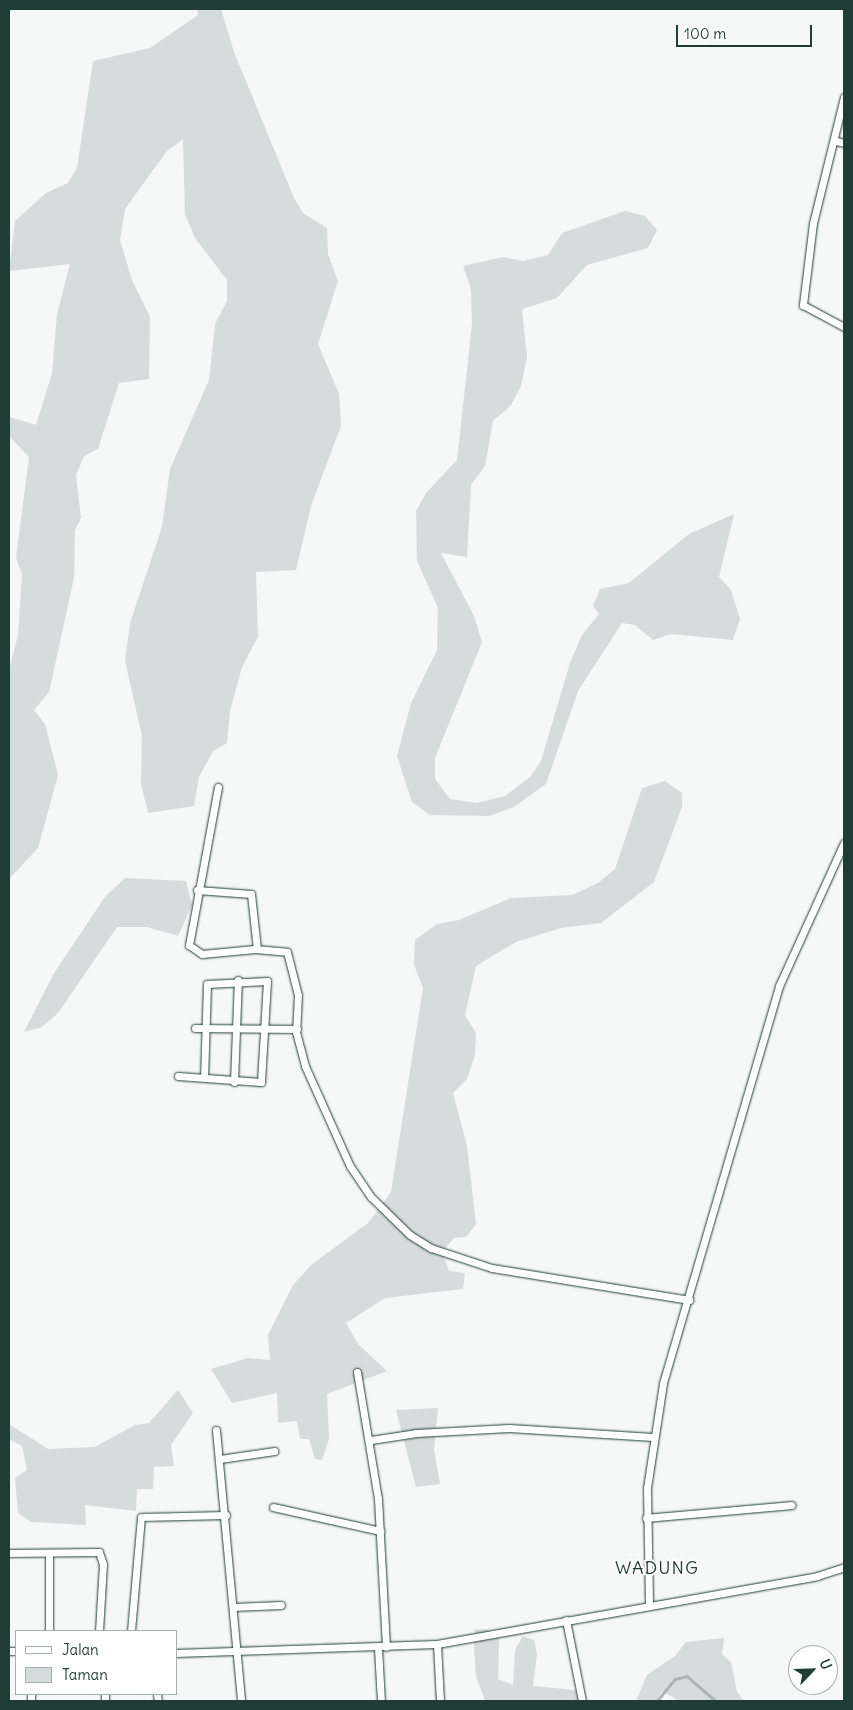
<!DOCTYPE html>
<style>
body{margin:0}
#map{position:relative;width:853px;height:1710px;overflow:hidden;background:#f6f7f7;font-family:Delius,sans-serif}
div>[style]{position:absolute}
.green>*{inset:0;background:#d6dcdb}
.stream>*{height:2.5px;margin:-1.25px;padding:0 1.25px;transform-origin:1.25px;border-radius:1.25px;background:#aab5b1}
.roads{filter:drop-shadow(0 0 1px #1f3d34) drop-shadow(0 0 1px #1f3d34)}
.minor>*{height:7px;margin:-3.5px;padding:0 3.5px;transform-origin:3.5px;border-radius:3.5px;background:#fff}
span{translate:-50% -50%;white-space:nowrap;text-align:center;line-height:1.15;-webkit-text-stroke:4px #fff;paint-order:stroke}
.quarter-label{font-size:18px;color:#1f3d34;letter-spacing:1px}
.frame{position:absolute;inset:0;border:10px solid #1f3d34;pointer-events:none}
.legend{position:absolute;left:15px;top:1630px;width:162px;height:65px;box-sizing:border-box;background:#fff;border:1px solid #a5b1ae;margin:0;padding:6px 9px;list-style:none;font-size:15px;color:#1f3d34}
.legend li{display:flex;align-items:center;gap:10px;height:25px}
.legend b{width:25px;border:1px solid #a5b1ae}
.north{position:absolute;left:788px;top:1645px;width:50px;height:50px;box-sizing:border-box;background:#fff;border:1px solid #a5b1ae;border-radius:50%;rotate:66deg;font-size:14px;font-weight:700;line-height:20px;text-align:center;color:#1f3d34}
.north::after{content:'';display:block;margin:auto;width:18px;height:22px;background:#1f3d34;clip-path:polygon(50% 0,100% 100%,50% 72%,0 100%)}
.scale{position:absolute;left:676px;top:25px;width:136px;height:22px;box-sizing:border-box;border:2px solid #1f3d34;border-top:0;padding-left:6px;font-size:15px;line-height:18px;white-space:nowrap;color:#1f3d34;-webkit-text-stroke:4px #fff;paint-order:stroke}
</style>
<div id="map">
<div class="green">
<i style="clip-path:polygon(197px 9px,221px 9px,234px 52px,294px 198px,303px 213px,327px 228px,328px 254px,338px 281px,318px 344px,339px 394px,341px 426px,311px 506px,296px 570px,256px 572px,258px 637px,242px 667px,230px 711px,227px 743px,213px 751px,199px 777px,194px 806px,148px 813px,141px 784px,142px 736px,125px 661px,130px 623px,162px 527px,170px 469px,209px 380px,215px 324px,227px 301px,227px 280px,195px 238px,185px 214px,183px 139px,167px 151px,125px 209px,120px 240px,132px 280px,150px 317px,149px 379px,119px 383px,98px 449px,84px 456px,76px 475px,81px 518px,75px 530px,74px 578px,49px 692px,34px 710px,45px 724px,58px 775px,38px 848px,9px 879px,9px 670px,18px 635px,22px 574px,16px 558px,29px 457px,9px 436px,10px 417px,36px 425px,52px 373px,57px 314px,70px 264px,9px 271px,15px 221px,46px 193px,68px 183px,77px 168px,93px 61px,150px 48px,198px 15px)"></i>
<i style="clip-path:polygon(625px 211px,645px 216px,657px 230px,648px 248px,587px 265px,557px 298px,522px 309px,527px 357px,521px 386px,511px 405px,493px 421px,485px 466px,471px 485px,467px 557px,441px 553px,474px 616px,482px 642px,435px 758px,435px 779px,450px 799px,477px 803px,505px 796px,530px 777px,541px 761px,570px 663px,582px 635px,599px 614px,593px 606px,600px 589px,629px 583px,689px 534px,734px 514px,719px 577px,731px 590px,740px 619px,733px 640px,671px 634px,653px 640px,635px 625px,622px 623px,578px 691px,546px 784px,514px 807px,489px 816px,430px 815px,412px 802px,397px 756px,411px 703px,437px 650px,438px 608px,417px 561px,416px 511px,426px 493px,457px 460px,472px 324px,471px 289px,463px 266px,503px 257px,523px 261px,548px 255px,562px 233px)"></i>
<i style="clip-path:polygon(665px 781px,682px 793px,682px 807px,654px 882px,601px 923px,561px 928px,516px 942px,476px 966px,465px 1015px,476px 1033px,475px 1055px,467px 1079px,453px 1093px,467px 1146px,476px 1224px,466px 1237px,454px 1238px,442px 1252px,449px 1271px,465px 1273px,463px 1289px,385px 1298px,346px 1323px,358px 1344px,387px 1371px,327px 1394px,329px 1439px,322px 1460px,315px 1459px,309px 1439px,300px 1439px,297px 1421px,278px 1423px,277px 1393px,232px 1403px,211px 1369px,248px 1358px,270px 1360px,268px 1335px,293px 1285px,311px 1265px,368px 1223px,391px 1192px,423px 988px,414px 965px,415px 940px,437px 924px,459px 920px,511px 898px,572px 895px,598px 883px,615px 869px,642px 788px)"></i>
<i style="clip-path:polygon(125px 878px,186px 881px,192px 905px,178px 936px,147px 927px,117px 927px,58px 1013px,42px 1027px,24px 1032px,54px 973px,105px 897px)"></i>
<i style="clip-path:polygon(178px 1390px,193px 1413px,171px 1445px,174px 1466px,154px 1467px,153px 1489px,137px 1489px,136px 1511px,85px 1505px,86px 1525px,31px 1522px,18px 1513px,15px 1478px,27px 1470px,22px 1446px,9px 1439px,9px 1424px,48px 1449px,95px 1447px,135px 1425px,149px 1423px)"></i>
<i style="clip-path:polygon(438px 1408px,434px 1450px,440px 1484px,416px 1487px,396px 1410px)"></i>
<i style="clip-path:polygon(486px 1629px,499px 1638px,498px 1679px,513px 1685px,515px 1650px,523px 1636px,534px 1640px,537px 1654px,533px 1686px,575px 1690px,583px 1701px,485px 1701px,476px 1676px,474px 1647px,475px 1630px)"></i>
<i style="clip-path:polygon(724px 1638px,722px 1654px,731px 1662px,737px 1692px,744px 1701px,677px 1700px,662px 1691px,657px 1701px,636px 1701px,647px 1675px,675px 1656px,686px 1642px)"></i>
</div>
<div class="stream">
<i style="left:657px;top:1701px;width:28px;rotate:-51deg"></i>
<i style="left:675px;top:1679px;width:12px;rotate:-14deg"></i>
<i style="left:687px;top:1676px;width:38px;rotate:41deg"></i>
</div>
<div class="roads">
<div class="minor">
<i style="left:844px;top:97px;width:130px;rotate:103.8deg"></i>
<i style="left:813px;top:223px;width:83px;rotate:97deg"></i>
<i style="left:803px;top:305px;width:47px;rotate:28.2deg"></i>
<i style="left:836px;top:141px;width:8px;rotate:14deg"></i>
<i style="left:218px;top:787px;width:161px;rotate:100.4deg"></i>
<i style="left:189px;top:945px;width:16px;rotate:35deg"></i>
<i style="left:202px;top:954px;width:53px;rotate:-5.4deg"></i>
<i style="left:255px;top:949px;width:32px;rotate:5deg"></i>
<i style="left:287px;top:952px;width:44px;rotate:75.7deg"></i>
<i style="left:298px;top:995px;width:37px;rotate:93deg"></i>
<i style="left:296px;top:1032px;width:35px;rotate:75deg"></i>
<i style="left:305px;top:1066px;width:110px;rotate:65.8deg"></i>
<i style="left:350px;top:1166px;width:37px;rotate:56deg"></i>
<i style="left:371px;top:1197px;width:54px;rotate:44.3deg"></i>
<i style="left:410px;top:1235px;width:25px;rotate:32deg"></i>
<i style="left:431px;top:1248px;width:64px;rotate:18.2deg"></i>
<i style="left:492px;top:1268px;width:200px;rotate:9.2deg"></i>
<i style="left:197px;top:890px;width:54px;rotate:4.2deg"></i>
<i style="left:251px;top:894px;width:55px;rotate:83.8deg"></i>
<i style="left:195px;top:1028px;width:102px;rotate:0.6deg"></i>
<i style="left:178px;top:1076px;width:83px;rotate:4.1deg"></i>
<i style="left:261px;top:1082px;width:101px;rotate:-86.6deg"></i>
<i style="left:267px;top:981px;width:60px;rotate:177.1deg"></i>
<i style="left:207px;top:984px;width:93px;rotate:91.8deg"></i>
<i style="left:234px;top:1082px;width:102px;rotate:-87.8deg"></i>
<i style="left:357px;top:1372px;width:129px;rotate:80.6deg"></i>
<i style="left:378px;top:1499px;width:148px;rotate:86.9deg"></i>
<i style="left:216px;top:1430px;width:272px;rotate:84.7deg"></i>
<i style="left:371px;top:1440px;width:46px;rotate:-8.8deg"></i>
<i style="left:416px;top:1433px;width:93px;rotate:-3.1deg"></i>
<i style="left:509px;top:1428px;width:144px;rotate:3.6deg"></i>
<i style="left:220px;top:1459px;width:55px;rotate:-8.4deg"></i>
<i style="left:273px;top:1507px;width:110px;rotate:12.6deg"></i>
<i style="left:646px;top:1518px;width:146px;rotate:-5.1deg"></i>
<i style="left:9px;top:1553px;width:90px;rotate:-0.6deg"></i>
<i style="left:99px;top:1552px;width:13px;rotate:72deg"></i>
<i style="left:103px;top:1564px;width:67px;rotate:93.4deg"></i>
<i style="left:649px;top:1603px;width:115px;rotate:-91deg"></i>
<i style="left:647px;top:1488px;width:106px;rotate:-81.3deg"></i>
<i style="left:663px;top:1383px;width:414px;rotate:-73.7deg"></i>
<i style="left:779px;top:986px;width:157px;rotate:-65.6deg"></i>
<i style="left:233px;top:1607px;width:48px;rotate:-2.4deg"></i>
<i style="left:566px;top:1620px;width:83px;rotate:78.8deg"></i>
<i style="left:49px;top:1631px;width:78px;rotate:-90deg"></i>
<i style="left:131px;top:1631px;width:114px;rotate:-85deg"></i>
<i style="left:141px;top:1517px;width:85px;rotate:-1.3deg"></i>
<i style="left:437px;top:1644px;width:57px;rotate:87deg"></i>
<i style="left:378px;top:1648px;width:53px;rotate:86.8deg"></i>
<i style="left:9px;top:1651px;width:7px"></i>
<i style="left:176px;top:1653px;width:261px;rotate:-2deg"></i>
<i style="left:437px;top:1644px;width:386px;rotate:-10.1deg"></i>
<i style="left:817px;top:1576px;width:28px;rotate:-18deg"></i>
<i style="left:157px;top:1694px;width:7px;rotate:82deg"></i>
<i style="left:31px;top:1701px;width:7px;rotate:-90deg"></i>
<i style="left:105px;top:1701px;width:7px;rotate:-90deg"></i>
</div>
</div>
<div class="quarter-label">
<span style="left:657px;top:1568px">WADUNG</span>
</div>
<div class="frame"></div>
<ul class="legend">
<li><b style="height:6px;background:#fff"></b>Jalan</li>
<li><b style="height:14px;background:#d6dcdb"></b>Taman</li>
</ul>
<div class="north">U</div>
<div class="scale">100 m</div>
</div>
